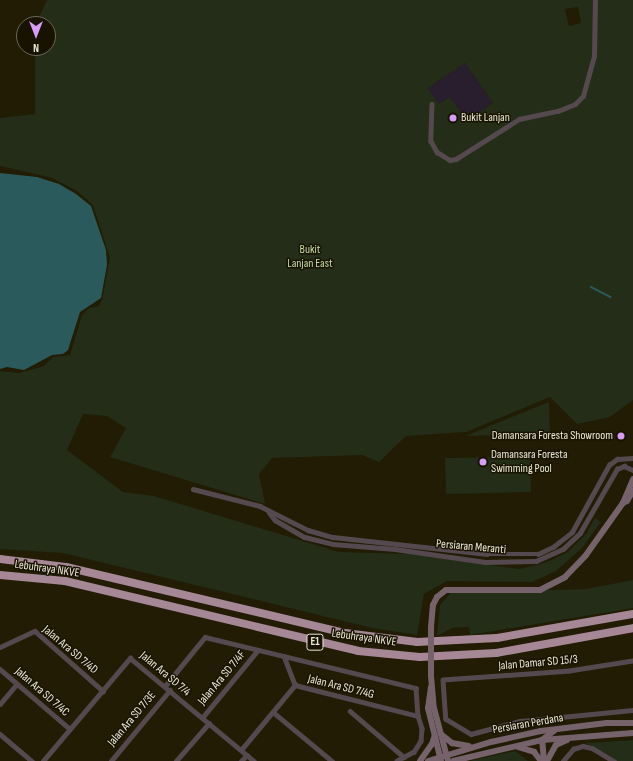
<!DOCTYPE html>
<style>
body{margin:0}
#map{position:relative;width:633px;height:761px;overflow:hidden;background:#211c03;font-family:"Sofia Sans Condensed",sans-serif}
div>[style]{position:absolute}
.industrial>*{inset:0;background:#291e2d}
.green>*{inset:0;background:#232d17}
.water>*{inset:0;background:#2b5a5c}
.stream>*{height:1.5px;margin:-0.75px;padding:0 0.75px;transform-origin:0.75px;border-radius:0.75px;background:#2b5a5c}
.street>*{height:4.5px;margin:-2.25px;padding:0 2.25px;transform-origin:2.25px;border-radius:2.25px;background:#55494f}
.secondary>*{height:6px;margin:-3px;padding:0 3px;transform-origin:3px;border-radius:3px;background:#76626b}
.highway>*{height:8px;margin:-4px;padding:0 4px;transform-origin:4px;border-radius:4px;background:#a68796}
.secondary-bridge>*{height:6px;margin:-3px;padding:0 3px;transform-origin:3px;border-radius:3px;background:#76626b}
.dots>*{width:11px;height:11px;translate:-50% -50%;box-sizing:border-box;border:2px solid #181300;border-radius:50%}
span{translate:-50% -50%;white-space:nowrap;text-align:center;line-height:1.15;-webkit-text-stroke:3px #181300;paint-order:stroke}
.shield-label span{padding:1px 3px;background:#181300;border:1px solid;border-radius:3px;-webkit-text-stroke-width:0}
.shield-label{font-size:11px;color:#ece9d9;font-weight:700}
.poi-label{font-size:12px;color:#ece9d9}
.left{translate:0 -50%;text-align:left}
.right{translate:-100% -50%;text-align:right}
.park-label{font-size:12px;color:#c5dfa6}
.street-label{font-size:12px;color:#ece9d9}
.north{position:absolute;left:16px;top:16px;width:40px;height:40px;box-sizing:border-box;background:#181300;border:1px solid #6d6957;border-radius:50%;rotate:180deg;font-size:11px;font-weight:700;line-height:16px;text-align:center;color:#ece9d9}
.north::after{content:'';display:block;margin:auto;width:14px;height:18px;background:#d79bf9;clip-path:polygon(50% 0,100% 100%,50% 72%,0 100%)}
</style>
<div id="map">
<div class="industrial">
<i style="clip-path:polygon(465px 63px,493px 103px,467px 121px,450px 97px,439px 104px,428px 88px)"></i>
</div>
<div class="green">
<i style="clip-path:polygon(evenodd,47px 0,633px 0,633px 400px,610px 417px,577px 424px,550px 397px,466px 432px,406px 436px,379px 462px,362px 455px,272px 458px,259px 474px,265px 504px,110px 457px,126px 428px,107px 416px,83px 414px,67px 450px,123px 492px,154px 496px,339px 552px,409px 554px,520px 569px,547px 562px,568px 552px,586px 534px,595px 518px,601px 522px,582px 548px,556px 571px,532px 582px,447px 581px,424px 594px,417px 635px,372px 628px,63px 553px,0 549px,0 371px,19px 373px,44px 366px,53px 357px,70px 355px,82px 315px,89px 308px,99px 306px,102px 300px,110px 258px,93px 205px,77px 191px,52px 178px,0 166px,0 118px,35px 114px,35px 48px,48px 48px,48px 24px,36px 24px,47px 0,578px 7px,581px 23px,569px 26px,565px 9px,578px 7px,47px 0,465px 63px,493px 103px,467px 121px,450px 97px,439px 104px,428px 88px,465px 63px)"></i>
<i style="clip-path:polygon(549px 402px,550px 434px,465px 436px)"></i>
<i style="clip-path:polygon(530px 457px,531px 492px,446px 494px,445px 458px)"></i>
<i style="clip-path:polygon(633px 580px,633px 608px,470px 635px,469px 627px,452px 628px,437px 636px,440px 605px,451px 593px,586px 589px)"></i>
<i style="clip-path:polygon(633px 740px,633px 761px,617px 761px,585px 743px)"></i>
<i style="clip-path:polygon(515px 751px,528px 761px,468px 761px,469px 761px)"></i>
</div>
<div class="water">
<i style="clip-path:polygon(0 173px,37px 177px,59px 184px,76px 194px,91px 206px,106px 250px,107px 265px,101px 298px,80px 312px,68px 350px,63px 354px,52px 355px,24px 370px,7px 367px,0 369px)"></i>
</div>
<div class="stream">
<i style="left:591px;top:287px;width:22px;rotate:27deg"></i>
</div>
<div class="street">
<i style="left:432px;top:104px;width:37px;rotate:92deg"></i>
<i style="left:431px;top:141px;width:13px;rotate:61deg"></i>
<i style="left:437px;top:152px;width:15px;rotate:32deg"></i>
<i style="left:450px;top:160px;width:6px;rotate:-9deg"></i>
<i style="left:456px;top:159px;width:75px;rotate:-32.4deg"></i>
<i style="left:519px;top:119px;width:40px;rotate:-12deg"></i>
<i style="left:558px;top:111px;width:18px;rotate:-22deg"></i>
<i style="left:575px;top:104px;width:11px;rotate:-45deg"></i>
<i style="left:583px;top:96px;width:41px;rotate:-74.6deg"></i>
<i style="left:594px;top:56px;width:56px;rotate:-89deg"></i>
<i style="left:193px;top:489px;width:69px;rotate:14.2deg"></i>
<i style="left:260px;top:506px;width:54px;rotate:26.6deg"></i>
<i style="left:308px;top:530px;width:26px;rotate:16deg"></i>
<i style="left:333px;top:537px;width:155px;rotate:6.3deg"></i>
<i style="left:487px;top:554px;width:51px"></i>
<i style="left:538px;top:554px;width:17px;rotate:-25deg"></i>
<i style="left:553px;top:547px;width:24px;rotate:-38deg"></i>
<i style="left:572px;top:532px;width:77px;rotate:-61.1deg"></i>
<i style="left:609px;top:465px;width:10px;rotate:-37deg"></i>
<i style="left:617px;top:459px;width:16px;rotate:-4deg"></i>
<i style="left:269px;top:512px;width:10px;rotate:53deg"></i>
<i style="left:275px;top:520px;width:34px;rotate:30deg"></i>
<i style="left:305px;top:537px;width:29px;rotate:14deg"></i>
<i style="left:333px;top:544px;width:62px;rotate:4.6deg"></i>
<i style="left:395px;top:549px;width:91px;rotate:8.2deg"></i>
<i style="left:485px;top:562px;width:51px;rotate:-1.1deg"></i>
<i style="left:536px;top:561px;width:30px;rotate:-24deg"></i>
<i style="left:563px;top:549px;width:23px;rotate:-43deg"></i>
<i style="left:580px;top:533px;width:74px;rotate:-60deg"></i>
<i style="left:617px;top:469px;width:8px;rotate:-23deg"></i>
<i style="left:624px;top:466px;width:10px;rotate:24deg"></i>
<i style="left:0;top:647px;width:38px;rotate:-25deg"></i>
<i style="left:35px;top:631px;width:91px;rotate:41.4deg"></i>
<i style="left:284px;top:656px;width:31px;rotate:69deg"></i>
<i style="left:633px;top:661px;width:64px;rotate:171deg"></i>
<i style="left:570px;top:671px;width:127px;rotate:175.9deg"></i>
<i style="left:443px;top:680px;width:39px;rotate:86deg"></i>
<i style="left:446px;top:719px;width:29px;rotate:31deg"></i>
<i style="left:471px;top:734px;width:51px;rotate:-14.9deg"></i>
<i style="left:520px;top:721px;width:114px;rotate:-5.6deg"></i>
<i style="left:0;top:669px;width:92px;rotate:40.6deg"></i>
<i style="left:295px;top:685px;width:127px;rotate:14.1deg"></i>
<i style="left:165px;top:686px;width:63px;rotate:-50.8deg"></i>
<i style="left:205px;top:637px;width:217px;rotate:13.6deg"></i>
<i style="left:416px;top:688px;width:28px;rotate:86deg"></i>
<i style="left:418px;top:716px;width:13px;rotate:72deg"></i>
<i style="left:422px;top:728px;width:13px;rotate:94deg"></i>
<i style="left:421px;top:741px;width:13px;rotate:122deg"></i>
<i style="left:414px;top:752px;width:19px;rotate:152deg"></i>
<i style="left:0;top:704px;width:26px;rotate:-50deg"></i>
<i style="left:350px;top:711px;width:71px;rotate:40.4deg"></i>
<i style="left:273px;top:712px;width:77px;rotate:39.7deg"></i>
<i style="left:202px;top:718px;width:87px;rotate:-50.6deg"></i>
<i style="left:0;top:734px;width:42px;rotate:40.2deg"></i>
<i style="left:241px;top:750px;width:85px;rotate:-50.3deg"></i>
<i style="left:43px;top:761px;width:135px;rotate:-49.8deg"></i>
<i style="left:130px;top:658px;width:161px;rotate:39.7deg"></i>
<i style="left:111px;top:761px;width:92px;rotate:-50.3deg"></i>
<i style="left:176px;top:761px;width:50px;rotate:-49deg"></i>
<i style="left:241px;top:761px;width:8px;rotate:-45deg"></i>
<i style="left:563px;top:761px;width:16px;rotate:-50deg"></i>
<i style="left:573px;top:749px;width:10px;rotate:-17deg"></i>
<i style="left:583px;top:746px;width:9px;rotate:13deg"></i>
<i style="left:592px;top:748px;width:26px;rotate:31deg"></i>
</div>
<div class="secondary">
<i style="left:623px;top:503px;width:4px;rotate:-27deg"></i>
<i style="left:627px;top:501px;width:12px;rotate:-59deg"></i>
<i style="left:431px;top:627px;width:22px;rotate:-85deg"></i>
<i style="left:433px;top:605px;width:9px;rotate:-63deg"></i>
<i style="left:437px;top:597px;width:11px;rotate:-38deg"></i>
<i style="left:446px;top:590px;width:94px"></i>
<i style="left:540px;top:590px;width:28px;rotate:-27deg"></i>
<i style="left:565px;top:577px;width:30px;rotate:-46deg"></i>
<i style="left:586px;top:555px;width:64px;rotate:-54.6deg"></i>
<i style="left:623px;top:503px;width:26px;rotate:-67deg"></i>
<i style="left:431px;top:676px;width:32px;rotate:85deg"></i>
<i style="left:434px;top:708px;width:55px;rotate:75.2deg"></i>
<i style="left:431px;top:687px;width:21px;rotate:98deg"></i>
<i style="left:428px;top:708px;width:55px;rotate:76.2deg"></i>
<i style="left:442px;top:735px;width:13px;rotate:39deg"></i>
<i style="left:452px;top:743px;width:17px;rotate:10deg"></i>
<i style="left:518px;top:747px;width:17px;rotate:17deg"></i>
<i style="left:534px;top:752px;width:11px;rotate:52deg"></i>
<i style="left:420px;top:761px;width:21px;rotate:-55deg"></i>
<i style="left:432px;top:744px;width:9px;rotate:-72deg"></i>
<i style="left:428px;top:761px;width:66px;rotate:-16.8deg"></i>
<i style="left:491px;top:742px;width:51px;rotate:-12.4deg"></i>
<i style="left:541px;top:731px;width:66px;rotate:-6.9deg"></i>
<i style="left:607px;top:723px;width:26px"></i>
<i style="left:453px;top:761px;width:91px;rotate:-13.3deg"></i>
<i style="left:542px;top:740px;width:91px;rotate:-4.4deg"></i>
<i style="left:544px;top:761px;width:21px;rotate:-95deg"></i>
<i style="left:542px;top:740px;width:15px;rotate:-37deg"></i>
<i style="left:547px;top:761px;width:18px;rotate:-61deg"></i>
<i style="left:556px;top:745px;width:12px;rotate:-24deg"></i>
</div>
<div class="highway">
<i style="left:0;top:559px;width:66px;rotate:6.9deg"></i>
<i style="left:66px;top:567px;width:287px;rotate:13.3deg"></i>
<i style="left:345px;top:633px;width:73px;rotate:7.1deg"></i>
<i style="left:417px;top:642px;width:80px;rotate:-2.9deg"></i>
<i style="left:497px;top:638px;width:138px;rotate:-10deg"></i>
<i style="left:0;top:575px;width:65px;rotate:5.3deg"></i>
<i style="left:65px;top:581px;width:301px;rotate:13.4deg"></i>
<i style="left:358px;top:651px;width:62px;rotate:5.5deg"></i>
<i style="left:420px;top:657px;width:76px;rotate:-3deg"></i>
<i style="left:496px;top:653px;width:139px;rotate:-10.3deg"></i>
</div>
<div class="secondary-bridge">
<i style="left:431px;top:676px;width:49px;rotate:-90deg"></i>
</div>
<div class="dots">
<i style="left:453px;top:118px;background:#d79bf9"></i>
<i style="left:621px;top:436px;background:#d79bf9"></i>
<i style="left:483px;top:462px;background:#d79bf9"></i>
</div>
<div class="shield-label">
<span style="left:315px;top:642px">E1</span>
</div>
<div class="poi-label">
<span class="left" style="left:461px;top:118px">Bukit Lanjan</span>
<span class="right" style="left:613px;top:436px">Damansara Foresta Showroom</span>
<span class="left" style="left:491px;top:462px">Damansara Foresta<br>Swimming Pool</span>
</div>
<div class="park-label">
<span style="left:310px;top:257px">Bukit<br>Lanjan East</span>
</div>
<div class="street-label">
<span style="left:471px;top:547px;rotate:5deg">Persiaran Meranti</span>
<span style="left:47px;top:569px;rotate:8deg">Lebuhraya NKVE</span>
<span style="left:364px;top:638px;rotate:8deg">Lebuhraya NKVE</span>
<span style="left:70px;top:650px;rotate:40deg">Jalan Ara SD 7/4D</span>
<span style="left:538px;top:663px;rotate:-5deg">Jalan Damar SD 15/3</span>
<span style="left:165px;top:674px;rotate:40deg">Jalan Ara SD 7/4</span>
<span style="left:222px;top:678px;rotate:-50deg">Jalan Ara SD 7/4F</span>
<span style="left:341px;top:687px;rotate:14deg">Jalan Ara SD 7/4G</span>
<span style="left:42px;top:692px;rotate:41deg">Jalan Ara SD 7/4C</span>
<span style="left:132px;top:719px;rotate:-50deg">Jalan Ara SD 7/3E</span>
<span style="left:528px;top:724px;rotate:-10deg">Persiaran Perdana</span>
</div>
<div class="north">N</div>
</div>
